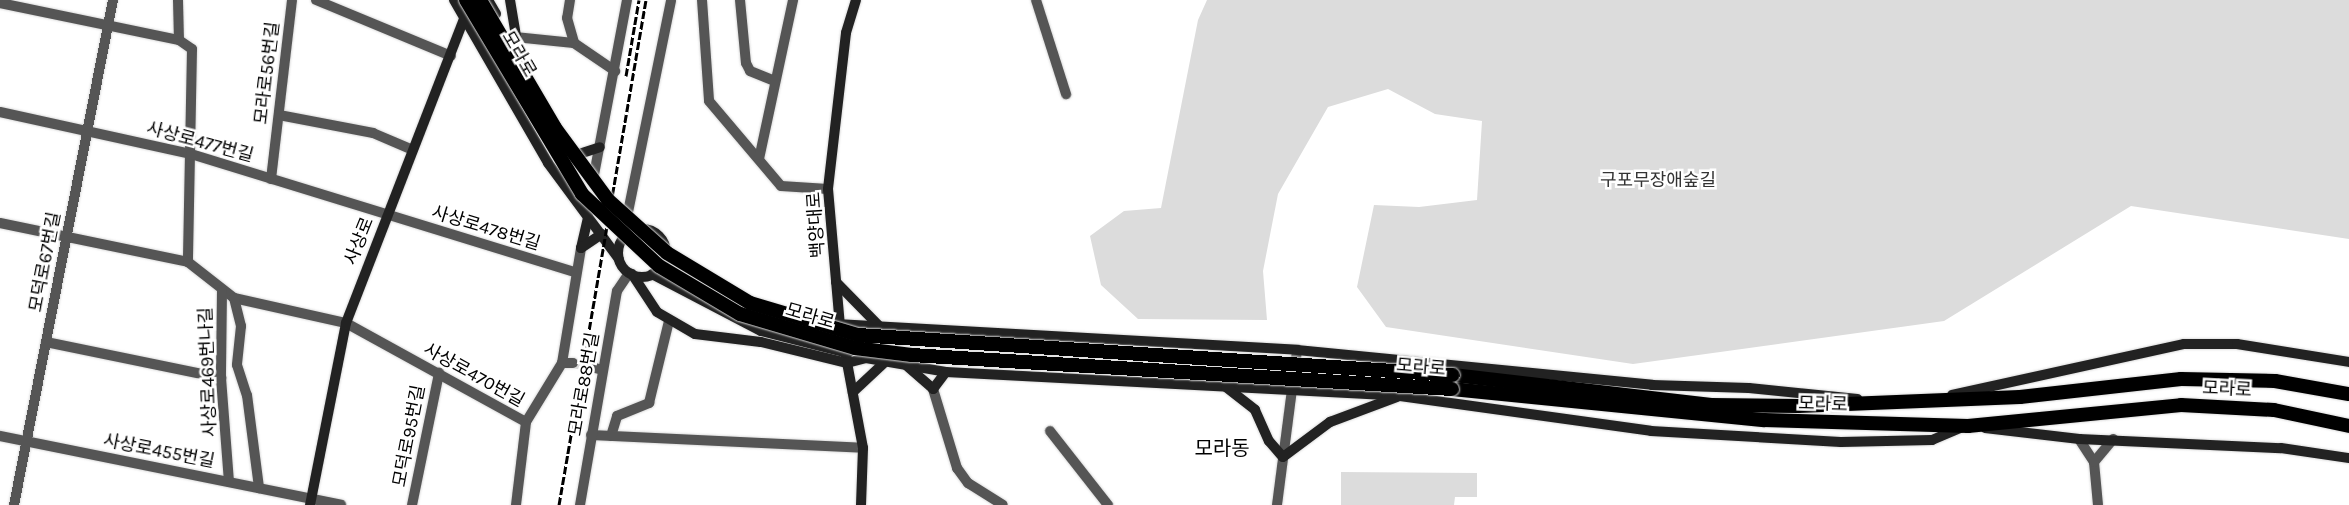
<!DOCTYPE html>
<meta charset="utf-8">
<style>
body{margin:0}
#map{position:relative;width:2349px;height:505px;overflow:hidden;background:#fff;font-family:Karla,"Noto Sans KR",sans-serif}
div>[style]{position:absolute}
.green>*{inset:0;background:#dcdcdc}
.minor-tunnel>*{height:10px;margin-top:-5px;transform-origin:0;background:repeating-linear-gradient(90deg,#d9d9d9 0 10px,transparent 0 15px)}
.roads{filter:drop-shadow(0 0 1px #dbdbdb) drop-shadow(0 0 1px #dbdbdb)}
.minor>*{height:10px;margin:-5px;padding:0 5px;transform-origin:5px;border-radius:5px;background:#555}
.tertiary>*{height:10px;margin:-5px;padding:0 5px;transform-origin:5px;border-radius:5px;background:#555}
.secondary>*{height:10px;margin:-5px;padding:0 5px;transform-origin:5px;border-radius:5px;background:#222}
.secondary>.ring{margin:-5px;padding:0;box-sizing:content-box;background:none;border:10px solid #222;border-radius:50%}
.trunk>*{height:14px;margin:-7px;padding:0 7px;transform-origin:7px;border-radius:7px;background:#000}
.rail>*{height:3px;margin-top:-1.5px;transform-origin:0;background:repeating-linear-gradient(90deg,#000 0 8px,transparent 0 10.5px)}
.bridges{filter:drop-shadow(0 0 1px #dbdbdb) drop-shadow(0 0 1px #dbdbdb)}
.trunk-bridge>*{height:14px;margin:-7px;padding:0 7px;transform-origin:7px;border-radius:7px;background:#000}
span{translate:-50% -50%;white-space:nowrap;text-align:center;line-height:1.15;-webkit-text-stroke:5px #fff;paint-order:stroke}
.street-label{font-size:18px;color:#000}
.park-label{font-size:18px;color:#333}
.quarter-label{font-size:20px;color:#000}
</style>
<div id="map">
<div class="green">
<i style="clip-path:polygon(1207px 0,2349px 0,2349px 239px,2131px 206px,1944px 321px,1633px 364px,1386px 327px,1357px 287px,1374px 205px,1419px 207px,1477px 200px,1482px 121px,1435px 114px,1388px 89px,1328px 107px,1278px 194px,1263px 271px,1267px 320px,1138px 319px,1101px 285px,1090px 236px,1124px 211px,1161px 208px,1198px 20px)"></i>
<i style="clip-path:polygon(1341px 472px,1477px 473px,1477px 497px,1455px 497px,1454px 505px,1341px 505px)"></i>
</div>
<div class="minor-tunnel">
<i style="left:573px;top:363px;width:18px;rotate:13deg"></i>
</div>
<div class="roads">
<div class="minor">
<i style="left:178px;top:0;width:40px;rotate:88.6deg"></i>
<i style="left:179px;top:40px;width:16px;rotate:35deg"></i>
<i style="left:192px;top:49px;width:213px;rotate:91.1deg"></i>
<i style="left:316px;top:0;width:146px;rotate:22.5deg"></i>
<i style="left:570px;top:0;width:18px;rotate:99deg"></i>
<i style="left:567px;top:18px;width:26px;rotate:74deg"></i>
<i style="left:574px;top:43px;width:50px;rotate:34.3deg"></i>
<i style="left:702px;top:0;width:101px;rotate:86deg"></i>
<i style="left:709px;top:101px;width:111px;rotate:49.7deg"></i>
<i style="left:781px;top:186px;width:47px;rotate:3.7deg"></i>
<i style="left:740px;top:0;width:63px;rotate:84.6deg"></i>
<i style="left:746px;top:63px;width:9px;rotate:63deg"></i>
<i style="left:750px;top:71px;width:24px;rotate:22deg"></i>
<i style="left:1036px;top:0;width:99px;rotate:72.3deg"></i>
<i style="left:0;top:3px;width:183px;rotate:11.7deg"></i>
<i style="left:515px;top:37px;width:59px;rotate:5.8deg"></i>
<i style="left:0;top:112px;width:196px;rotate:12.4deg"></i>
<i style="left:191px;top:154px;width:402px;rotate:17.1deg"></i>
<i style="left:279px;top:115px;width:96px;rotate:10.8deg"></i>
<i style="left:373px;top:133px;width:43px;rotate:23deg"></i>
<i style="left:759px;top:159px;width:163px;rotate:-77.9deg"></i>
<i style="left:271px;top:179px;width:180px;rotate:-83.3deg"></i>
<i style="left:593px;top:180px;width:183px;rotate:-79.3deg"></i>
<i style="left:627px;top:217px;width:221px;rotate:-78.5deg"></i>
<i style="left:0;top:223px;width:192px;rotate:11.7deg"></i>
<i style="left:188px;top:262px;width:58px;rotate:38deg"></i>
<i style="left:234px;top:298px;width:115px;rotate:12.6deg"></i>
<i style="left:346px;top:323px;width:205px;rotate:28.8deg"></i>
<i style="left:526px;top:422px;width:69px;rotate:-58.6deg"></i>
<i style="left:562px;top:363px;width:117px;rotate:-80.6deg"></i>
<i style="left:222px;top:290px;width:88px;rotate:90.7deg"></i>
<i style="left:221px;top:378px;width:104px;rotate:85.6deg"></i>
<i style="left:234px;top:298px;width:29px;rotate:76deg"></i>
<i style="left:241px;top:326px;width:39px;rotate:96deg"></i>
<i style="left:237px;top:365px;width:32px;rotate:72deg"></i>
<i style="left:247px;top:395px;width:94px;rotate:82.6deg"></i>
<i style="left:46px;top:342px;width:179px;rotate:11.6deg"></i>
<i style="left:562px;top:363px;width:11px"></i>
<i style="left:591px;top:367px;width:12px;rotate:14deg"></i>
<i style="left:1050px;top:431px;width:94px;rotate:51.9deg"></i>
<i style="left:0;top:436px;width:348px;rotate:11.4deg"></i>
<i style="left:611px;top:436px;width:21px;rotate:-73deg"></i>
<i style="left:617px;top:416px;width:35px;rotate:-22deg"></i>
<i style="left:649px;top:403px;width:84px;rotate:-76.3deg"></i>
<i style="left:2079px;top:439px;width:27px;rotate:57deg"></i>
<i style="left:2094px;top:462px;width:43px;rotate:84.7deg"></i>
<i style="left:2094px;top:462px;width:30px;rotate:-50deg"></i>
<i style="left:14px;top:505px;width:515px;rotate:-78.91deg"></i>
<i style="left:412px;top:505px;width:135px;rotate:-78.4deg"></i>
<i style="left:516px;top:505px;width:84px;rotate:-83.1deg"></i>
</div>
<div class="tertiary">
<i style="left:933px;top:389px;width:83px;rotate:73.1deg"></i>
<i style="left:957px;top:468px;width:19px;rotate:54deg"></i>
<i style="left:968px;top:483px;width:41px;rotate:32.2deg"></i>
<i style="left:591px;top:435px;width:272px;rotate:2.7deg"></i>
<i style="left:580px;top:505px;width:217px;rotate:-80.2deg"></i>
<i style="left:617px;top:291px;width:22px;rotate:-56deg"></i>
<i style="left:1277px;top:505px;width:156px;rotate:-82.6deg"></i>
</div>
<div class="secondary">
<i style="left:454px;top:0;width:188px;rotate:60deg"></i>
<i style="left:548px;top:163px;width:119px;rotate:53.5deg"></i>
<i style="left:488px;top:0;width:16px;rotate:60deg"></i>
<i style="left:510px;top:0;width:55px;rotate:80.5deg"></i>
<i style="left:856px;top:0;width:34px;rotate:107deg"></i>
<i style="left:846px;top:33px;width:157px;rotate:96.6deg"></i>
<i style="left:828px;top:189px;width:137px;rotate:85deg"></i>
<i style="left:840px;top:325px;width:125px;rotate:79.4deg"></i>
<i style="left:863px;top:448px;width:57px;rotate:92deg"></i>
<i style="left:576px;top:155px;width:25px;rotate:-18deg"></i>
<i class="ring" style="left:618px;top:229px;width:38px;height:38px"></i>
<i style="left:581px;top:248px;width:32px;rotate:-77deg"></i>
<i style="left:581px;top:248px;width:25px;rotate:-34deg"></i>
<i style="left:632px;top:274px;width:45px;rotate:56.7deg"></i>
<i style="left:657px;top:312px;width:44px;rotate:30.1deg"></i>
<i style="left:695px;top:334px;width:66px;rotate:6.9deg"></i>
<i style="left:761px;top:342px;width:89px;rotate:13.7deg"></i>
<i style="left:847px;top:363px;width:20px;rotate:-15deg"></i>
<i style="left:866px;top:358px;width:81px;rotate:9.9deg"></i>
<i style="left:946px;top:372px;width:455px;rotate:3deg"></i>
<i style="left:1400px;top:396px;width:253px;rotate:7.9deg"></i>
<i style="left:1651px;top:431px;width:190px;rotate:3.3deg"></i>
<i style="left:1841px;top:442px;width:91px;rotate:-1.3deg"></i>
<i style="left:1932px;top:440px;width:34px;rotate:-23deg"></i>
<i style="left:652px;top:274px;width:123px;rotate:27.6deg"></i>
<i style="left:761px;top:331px;width:90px;rotate:14.2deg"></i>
<i style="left:836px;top:282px;width:63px;rotate:45.6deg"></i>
<i style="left:837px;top:324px;width:461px;rotate:3.2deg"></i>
<i style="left:1297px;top:350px;width:357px;rotate:5.6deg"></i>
<i style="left:1652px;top:385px;width:97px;rotate:1.8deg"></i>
<i style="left:1749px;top:388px;width:109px;rotate:5.8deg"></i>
<i style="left:907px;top:366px;width:35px;rotate:41deg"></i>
<i style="left:933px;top:389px;width:21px;rotate:-53deg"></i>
<i style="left:1226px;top:387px;width:37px;rotate:38deg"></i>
<i style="left:1255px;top:410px;width:34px;rotate:66deg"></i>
<i style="left:1269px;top:441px;width:21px;rotate:49deg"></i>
<i style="left:1283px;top:457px;width:59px;rotate:-36.7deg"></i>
<i style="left:1330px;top:422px;width:72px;rotate:-20.5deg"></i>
<i style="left:853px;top:392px;width:45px;rotate:-43.2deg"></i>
<i style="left:1952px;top:395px;width:238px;rotate:-12.4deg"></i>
<i style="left:2184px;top:344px;width:53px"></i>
<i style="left:2237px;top:344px;width:113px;rotate:9.1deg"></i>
<i style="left:1985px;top:428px;width:95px;rotate:6.7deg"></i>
<i style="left:2079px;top:439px;width:202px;rotate:2.6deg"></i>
<i style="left:2281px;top:448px;width:69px;rotate:8.4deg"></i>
<i style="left:310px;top:505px;width:186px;rotate:-78.8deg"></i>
<i style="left:346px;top:323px;width:345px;rotate:-68.8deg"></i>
</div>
<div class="trunk">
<i style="left:1453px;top:375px;width:260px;rotate:6.6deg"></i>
<i style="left:1711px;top:405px;width:87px;rotate:0.7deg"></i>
<i style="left:1798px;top:406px;width:222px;rotate:-2.3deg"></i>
<i style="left:2020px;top:397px;width:162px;rotate:-6.4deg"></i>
<i style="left:2181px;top:379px;width:94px;rotate:1.2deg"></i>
<i style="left:2275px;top:381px;width:75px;rotate:10deg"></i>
<i style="left:1452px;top:389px;width:314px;rotate:5.7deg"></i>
<i style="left:1764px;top:420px;width:204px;rotate:1.7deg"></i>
<i style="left:1968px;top:426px;width:214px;rotate:-5.6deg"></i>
<i style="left:2181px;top:405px;width:93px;rotate:3.1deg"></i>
<i style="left:2274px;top:410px;width:77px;rotate:12deg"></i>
</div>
</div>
<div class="rail">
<i style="left:626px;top:76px;width:77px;rotate:-80.3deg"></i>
<i style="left:559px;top:505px;width:512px;rotate:-80.23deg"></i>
</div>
<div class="bridges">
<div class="trunk-bridge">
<i style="left:466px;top:0;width:226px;rotate:59.1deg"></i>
<i style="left:582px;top:194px;width:105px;rotate:43.1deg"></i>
<i style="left:659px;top:266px;width:94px;rotate:30.7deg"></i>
<i style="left:740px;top:314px;width:120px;rotate:16.5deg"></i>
<i style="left:855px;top:348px;width:57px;rotate:7deg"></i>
<i style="left:912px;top:355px;width:541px;rotate:3.6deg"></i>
<i style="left:480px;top:0;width:148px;rotate:59.6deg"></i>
<i style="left:555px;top:128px;width:89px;rotate:53.6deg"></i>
<i style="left:608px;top:200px;width:79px;rotate:41.9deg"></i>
<i style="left:667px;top:253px;width:97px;rotate:31.1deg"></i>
<i style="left:750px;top:303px;width:113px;rotate:16.5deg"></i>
<i style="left:858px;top:335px;width:596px;rotate:3.85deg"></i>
</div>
</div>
<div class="street-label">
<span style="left:519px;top:54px;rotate:60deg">모라로</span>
<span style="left:267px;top:73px;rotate:-83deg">모라로56번길</span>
<span style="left:200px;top:142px;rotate:15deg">사상로477번길</span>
<span style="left:816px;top:225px;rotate:-94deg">백양대로</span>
<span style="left:486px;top:228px;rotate:17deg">사상로478번길</span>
<span style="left:359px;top:241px;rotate:-68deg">사상로</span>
<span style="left:45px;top:262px;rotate:-79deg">모덕로67번길</span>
<span style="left:810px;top:316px;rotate:16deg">모라로</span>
<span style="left:1421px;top:367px;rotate:5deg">모라로</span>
<span style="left:208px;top:372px;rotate:-92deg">사상로469번나길</span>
<span style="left:474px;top:375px;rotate:29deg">사상로470번길</span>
<span style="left:584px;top:384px;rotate:-80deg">모라로88번길</span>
<span style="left:2227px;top:389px;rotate:3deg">모라로</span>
<span style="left:1823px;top:404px;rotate:2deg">모라로</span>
<span style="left:409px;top:436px;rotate:-79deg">모덕로95번길</span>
<span style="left:159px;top:451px;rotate:11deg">사상로455번길</span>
</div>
<div class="park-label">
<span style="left:1658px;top:180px">구포무장애숲길</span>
</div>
<div class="quarter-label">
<span style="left:1222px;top:448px">모라동</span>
</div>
</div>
